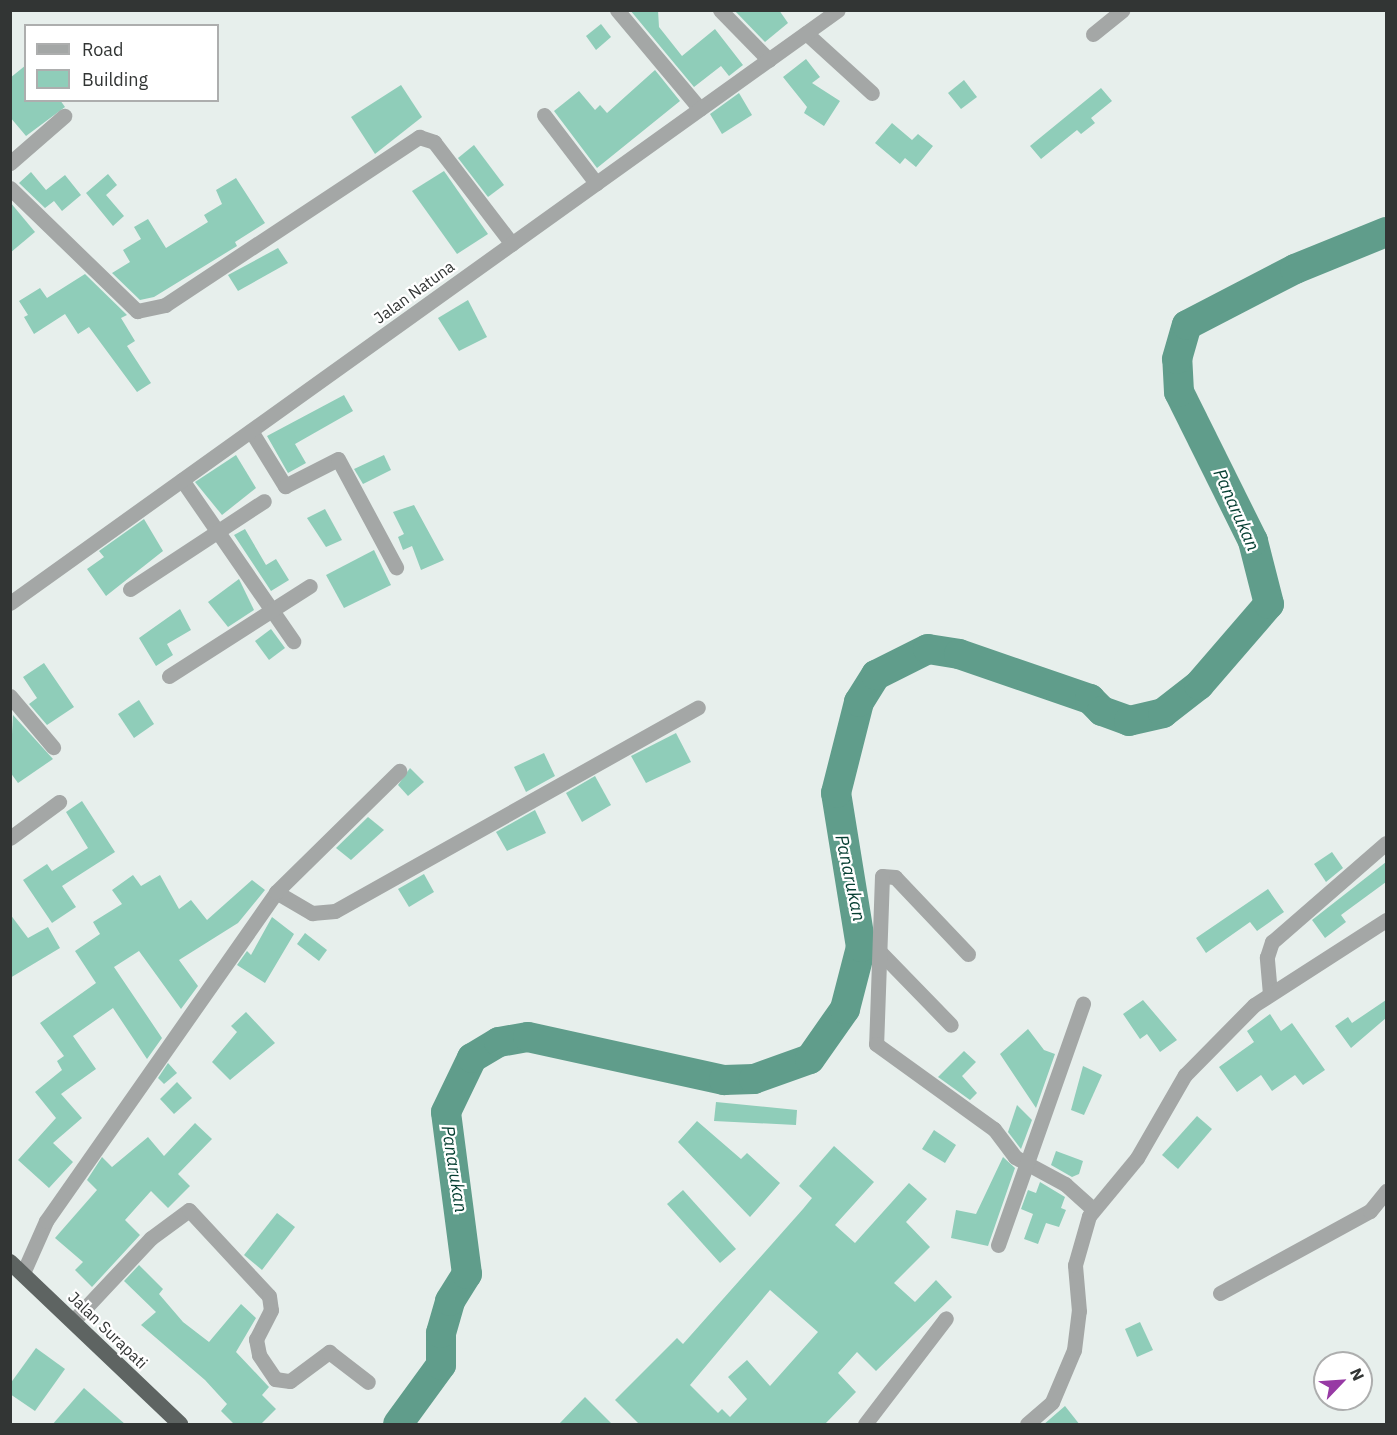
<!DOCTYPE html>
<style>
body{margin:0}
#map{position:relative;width:1397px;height:1435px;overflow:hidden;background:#e7efec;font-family:"IBM Plex Sans",sans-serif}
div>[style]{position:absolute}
.river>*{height:30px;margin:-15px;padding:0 15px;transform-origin:15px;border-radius:15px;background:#609d8b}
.building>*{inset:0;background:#8fcdb9}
.minor>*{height:15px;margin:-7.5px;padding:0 7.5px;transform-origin:7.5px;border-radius:7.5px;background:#a4a7a6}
.trunk>*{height:16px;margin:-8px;padding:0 8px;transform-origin:8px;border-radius:8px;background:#5e6462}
span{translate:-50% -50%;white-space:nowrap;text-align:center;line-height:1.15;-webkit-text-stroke:4.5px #fff;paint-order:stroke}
.street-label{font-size:16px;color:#323534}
.water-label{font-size:18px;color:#053e31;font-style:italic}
.frame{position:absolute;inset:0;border:12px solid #323534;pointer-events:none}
.legend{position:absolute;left:24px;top:24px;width:195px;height:78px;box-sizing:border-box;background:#fff;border:2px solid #adaeae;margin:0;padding:8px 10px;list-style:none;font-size:18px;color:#323534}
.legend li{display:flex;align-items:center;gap:12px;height:30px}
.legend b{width:30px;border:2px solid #adaeae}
.north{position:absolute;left:1313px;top:1351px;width:60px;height:60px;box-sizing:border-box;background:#fff;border:2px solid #adaeae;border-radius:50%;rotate:65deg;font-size:16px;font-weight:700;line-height:24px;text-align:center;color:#323534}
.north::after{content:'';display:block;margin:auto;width:21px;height:27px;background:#973aa4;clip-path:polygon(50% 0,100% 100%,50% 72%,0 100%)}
</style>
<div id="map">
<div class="river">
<i style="left:398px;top:1424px;width:73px;rotate:-53.9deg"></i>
<i style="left:441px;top:1365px;width:32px;rotate:-90deg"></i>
<i style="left:441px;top:1333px;width:33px;rotate:-74deg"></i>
<i style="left:450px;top:1301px;width:32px;rotate:-58deg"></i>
<i style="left:467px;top:1274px;width:163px;rotate:-97.4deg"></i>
<i style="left:446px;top:1112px;width:60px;rotate:-64.3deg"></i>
<i style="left:472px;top:1058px;width:31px;rotate:-31deg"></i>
<i style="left:499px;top:1042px;width:29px;rotate:-10deg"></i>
<i style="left:528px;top:1037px;width:201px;rotate:12.4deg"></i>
<i style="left:724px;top:1080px;width:30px;rotate:-2deg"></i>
<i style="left:754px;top:1079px;width:59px;rotate:-19.7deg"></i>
<i style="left:810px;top:1059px;width:61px;rotate:-55deg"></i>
<i style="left:845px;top:1009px;width:64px;rotate:-75.5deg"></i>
<i style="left:861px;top:947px;width:156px;rotate:-99.2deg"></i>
<i style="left:836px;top:793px;width:94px;rotate:-75.8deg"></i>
<i style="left:859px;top:702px;width:32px;rotate:-58deg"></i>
<i style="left:876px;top:675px;width:58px;rotate:-26.6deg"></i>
<i style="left:928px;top:649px;width:31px;rotate:9deg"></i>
<i style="left:959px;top:654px;width:139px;rotate:19deg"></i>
<i style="left:1090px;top:699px;width:17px;rotate:45deg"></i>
<i style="left:1102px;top:711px;width:29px;rotate:20deg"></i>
<i style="left:1129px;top:721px;width:35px;rotate:-13deg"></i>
<i style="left:1163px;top:713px;width:46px;rotate:-37.9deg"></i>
<i style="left:1199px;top:685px;width:107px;rotate:-49.2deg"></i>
<i style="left:1269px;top:604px;width:65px;rotate:-104.3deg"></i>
<i style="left:1253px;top:541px;width:166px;rotate:-116.4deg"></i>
<i style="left:1179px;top:392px;width:33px;rotate:-93deg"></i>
<i style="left:1177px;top:359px;width:35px;rotate:-74deg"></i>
<i style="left:1187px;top:325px;width:122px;rotate:-27.4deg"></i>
<i style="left:1295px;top:269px;width:98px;rotate:-22.1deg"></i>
</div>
<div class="building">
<i style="clip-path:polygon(630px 10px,658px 10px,659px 27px,682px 56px,715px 29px,743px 65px,729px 76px,721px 66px,694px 87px)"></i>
<i style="clip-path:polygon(734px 10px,779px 10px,788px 23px,765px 42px)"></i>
<i style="clip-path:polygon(601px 24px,611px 37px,596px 50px,586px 36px)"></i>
<i style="clip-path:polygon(806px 59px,820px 77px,812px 83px,840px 101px,824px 126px,804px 113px,807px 107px,783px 77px)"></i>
<i style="clip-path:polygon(26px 65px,26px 100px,60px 100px,65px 107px,26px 136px,10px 117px,10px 78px)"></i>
<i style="clip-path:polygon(655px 70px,680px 101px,597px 168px,554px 111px,579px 91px,595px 110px,600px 105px,607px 113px)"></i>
<i style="clip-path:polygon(964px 80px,977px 97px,961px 109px,948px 93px)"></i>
<i style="clip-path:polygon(401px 85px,422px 117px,375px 154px,351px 117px)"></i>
<i style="clip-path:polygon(1101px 88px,1112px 101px,1091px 118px,1095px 123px,1081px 134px,1077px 130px,1041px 159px,1030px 146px)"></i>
<i style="clip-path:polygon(739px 93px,752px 115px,722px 134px,710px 114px)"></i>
<i style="clip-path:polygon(892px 123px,912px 140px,918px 134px,933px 146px,916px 167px,905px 158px,900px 164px,875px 143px)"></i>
<i style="clip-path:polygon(474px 145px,504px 185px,488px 197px,458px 158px)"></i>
<i style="clip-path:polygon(444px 171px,488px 234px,457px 254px,412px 191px)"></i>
<i style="clip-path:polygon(31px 172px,46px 190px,65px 175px,81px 195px,62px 211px,54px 201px,45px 208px,19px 183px)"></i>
<i style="clip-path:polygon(108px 174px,117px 185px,106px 195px,124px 216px,113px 226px,86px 193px)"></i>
<i style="clip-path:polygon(236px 178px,265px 223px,235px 242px,237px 246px,154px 297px,140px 300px,112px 273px,130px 262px,123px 250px,141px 239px,134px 227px,148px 219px,166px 248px,208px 222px,204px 215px,222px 204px,216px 190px)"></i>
<i style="clip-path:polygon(10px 202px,35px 232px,10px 253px)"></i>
<i style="clip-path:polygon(278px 248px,288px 263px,238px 291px,228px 275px)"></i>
<i style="clip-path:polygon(85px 274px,127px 315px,121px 318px,135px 341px,127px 346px,151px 383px,137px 392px,89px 327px,78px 334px,65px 314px,34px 334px,24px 317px,28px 315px,19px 301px,40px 288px,47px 298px)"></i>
<i style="clip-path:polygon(468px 300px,487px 337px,459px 351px,438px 318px)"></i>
<i style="clip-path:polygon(344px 395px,353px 411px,295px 444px,306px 463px,288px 473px,267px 436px)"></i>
<i style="clip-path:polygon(236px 455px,256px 488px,222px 515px,195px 482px)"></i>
<i style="clip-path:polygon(384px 455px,391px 470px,363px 484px,354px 469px)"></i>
<i style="clip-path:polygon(414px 505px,444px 560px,421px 570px,412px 546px,403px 550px,398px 537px,404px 534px,393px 512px)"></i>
<i style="clip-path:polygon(325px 509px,342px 540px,326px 547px,307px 518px)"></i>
<i style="clip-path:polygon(144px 519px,163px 551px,106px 596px,87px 569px,104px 557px,99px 551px)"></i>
<i style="clip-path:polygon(245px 529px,266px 565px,276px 559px,289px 580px,271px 591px,234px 535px)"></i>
<i style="clip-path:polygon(374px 550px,391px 585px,344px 608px,326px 575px)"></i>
<i style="clip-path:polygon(239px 579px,254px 610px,228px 627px,208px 602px)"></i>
<i style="clip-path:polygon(180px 609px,191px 630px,167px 644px,173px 655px,156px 666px,139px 638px)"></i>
<i style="clip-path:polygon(271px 629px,285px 648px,269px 660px,255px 641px)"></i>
<i style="clip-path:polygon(44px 663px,74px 707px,47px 725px,29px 704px,37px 698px,23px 677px)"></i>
<i style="clip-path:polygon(139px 700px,154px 724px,134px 738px,118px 714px)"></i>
<i style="clip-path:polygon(13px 715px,53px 759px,18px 783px,10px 772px)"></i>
<i style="clip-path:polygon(676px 733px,691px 762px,646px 783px,631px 756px)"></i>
<i style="clip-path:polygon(544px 753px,555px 776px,526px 792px,514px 767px)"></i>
<i style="clip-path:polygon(410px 768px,424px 782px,408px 796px,398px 785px)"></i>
<i style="clip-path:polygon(595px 776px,611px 805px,582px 822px,566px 793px)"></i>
<i style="clip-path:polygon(82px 801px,115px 852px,62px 886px,76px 907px,52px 923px,23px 880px,47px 864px,52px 871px,88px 848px,66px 812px)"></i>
<i style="clip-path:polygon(535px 810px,546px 833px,507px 851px,496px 832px)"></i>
<i style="clip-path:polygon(368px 817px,384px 830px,351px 860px,336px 848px)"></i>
<i style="clip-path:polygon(1332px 852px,1343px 868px,1326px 882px,1314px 864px)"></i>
<i style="clip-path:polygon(1386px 862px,1386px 882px,1341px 915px,1346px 922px,1325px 938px,1312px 920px)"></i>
<i style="clip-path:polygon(424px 874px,434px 892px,409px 907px,398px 889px)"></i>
<i style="clip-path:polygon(133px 875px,141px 886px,160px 875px,179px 909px,191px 900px,207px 920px,252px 880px,265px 890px,238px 923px,179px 960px,198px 986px,181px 1009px,139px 951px,114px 967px,162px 1038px,147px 1059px,113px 1008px,73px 1036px,96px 1069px,61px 1094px,82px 1118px,53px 1143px,73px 1162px,49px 1188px,18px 1160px,56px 1118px,35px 1092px,62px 1070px,57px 1061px,64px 1056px,40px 1023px,96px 983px,75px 951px,100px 934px,93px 922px,122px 904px,112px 890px)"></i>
<i style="clip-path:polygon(1268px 889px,1284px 912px,1257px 931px,1250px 922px,1206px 953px,1196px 938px)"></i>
<i style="clip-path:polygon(10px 914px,28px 938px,48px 927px,60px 948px,10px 978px)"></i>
<i style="clip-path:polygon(272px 917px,294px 934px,265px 983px,237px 965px,247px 951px,251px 955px)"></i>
<i style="clip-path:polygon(305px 933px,327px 950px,319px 961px,297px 944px)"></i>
<i style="clip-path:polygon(1143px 1000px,1177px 1040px,1160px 1052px,1147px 1034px,1140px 1039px,1123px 1014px)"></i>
<i style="clip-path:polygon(1386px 1000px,1386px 1018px,1351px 1048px,1335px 1026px,1348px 1017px,1352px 1023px)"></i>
<i style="clip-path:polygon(246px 1012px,275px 1043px,230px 1080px,212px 1062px,237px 1032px,231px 1026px)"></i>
<i style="clip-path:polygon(1270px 1014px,1281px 1031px,1292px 1023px,1325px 1070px,1303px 1085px,1295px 1075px,1272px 1091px,1261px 1075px,1237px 1092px,1219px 1067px,1254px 1042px,1247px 1031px)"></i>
<i style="clip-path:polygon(1028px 1029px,1044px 1050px,1055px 1054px,1036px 1108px,1000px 1054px)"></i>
<i style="clip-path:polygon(964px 1051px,976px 1062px,962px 1076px,977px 1093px,970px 1100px,938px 1077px)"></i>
<i style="clip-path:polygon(168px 1063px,177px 1073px,164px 1084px,158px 1078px)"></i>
<i style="clip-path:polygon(1083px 1066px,1102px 1075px,1084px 1115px,1071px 1110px)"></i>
<i style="clip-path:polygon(177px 1082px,192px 1098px,174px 1114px,160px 1099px)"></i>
<i style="clip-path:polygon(716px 1102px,797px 1110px,796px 1125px,714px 1121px)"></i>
<i style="clip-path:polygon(1017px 1105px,1032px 1120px,1021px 1149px,1008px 1132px)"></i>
<i style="clip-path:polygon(1197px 1116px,1212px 1129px,1178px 1169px,1162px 1155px)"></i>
<i style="clip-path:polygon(697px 1121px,741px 1159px,747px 1153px,780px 1183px,750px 1217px,678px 1142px)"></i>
<i style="clip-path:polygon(195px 1123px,212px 1139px,178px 1174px,190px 1186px,168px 1208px,151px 1191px,125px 1220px,140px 1235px,92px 1287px,75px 1270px,83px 1262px,55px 1238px,97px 1190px,87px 1180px,102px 1157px,112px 1167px,148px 1137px,164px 1156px)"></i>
<i style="clip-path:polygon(934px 1130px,956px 1145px,945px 1163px,922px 1149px)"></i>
<i style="clip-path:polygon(evenodd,834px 1146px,874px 1182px,835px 1225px,855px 1243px,909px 1183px,927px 1199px,906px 1222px,930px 1247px,894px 1283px,915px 1302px,936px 1280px,952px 1297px,876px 1371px,857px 1352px,838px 1373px,856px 1392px,824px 1425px,640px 1425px,615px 1400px,677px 1338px,683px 1344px,803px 1209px,812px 1198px,799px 1186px,834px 1146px,770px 1290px,818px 1332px,770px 1386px,747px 1360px,728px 1377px,747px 1399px,730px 1417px,722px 1409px,718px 1413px,690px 1385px,770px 1290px)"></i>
<i style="clip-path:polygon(1056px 1151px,1083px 1161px,1079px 1174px,1072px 1177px,1051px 1165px)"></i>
<i style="clip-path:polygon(1003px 1157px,1015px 1168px,988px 1246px,951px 1238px,956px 1210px,976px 1214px)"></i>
<i style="clip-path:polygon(1040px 1182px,1065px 1197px,1061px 1208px,1066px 1210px,1059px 1227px,1046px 1223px,1038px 1244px,1024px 1239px,1033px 1214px,1021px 1209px,1028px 1190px,1036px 1193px)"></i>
<i style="clip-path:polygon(683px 1190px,736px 1249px,720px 1263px,667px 1204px)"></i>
<i style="clip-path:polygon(277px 1213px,295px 1227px,262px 1270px,244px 1255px)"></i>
<i style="clip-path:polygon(139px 1265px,163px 1289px,159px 1294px,183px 1322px,209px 1342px,241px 1304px,256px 1318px,236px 1352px,269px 1387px,262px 1395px,276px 1409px,260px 1425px,235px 1425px,221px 1411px,227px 1404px,205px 1380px,141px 1325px,156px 1312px,124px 1281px)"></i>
<i style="clip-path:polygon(1140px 1322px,1153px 1350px,1137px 1357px,1125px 1329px)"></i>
<i style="clip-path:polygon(36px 1348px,65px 1369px,35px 1411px,10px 1394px,10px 1384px)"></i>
<i style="clip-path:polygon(84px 1388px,126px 1425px,52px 1425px)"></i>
<i style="clip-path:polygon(585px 1397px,613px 1425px,558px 1425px)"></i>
<i style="clip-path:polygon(1065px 1406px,1080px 1425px,1043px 1425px)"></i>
</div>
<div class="minor">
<i style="left:617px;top:10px;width:129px;rotate:50deg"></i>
<i style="left:720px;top:10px;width:70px;rotate:45.6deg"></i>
<i style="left:806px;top:33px;width:89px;rotate:42.3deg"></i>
<i style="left:1093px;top:34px;width:38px;rotate:-39deg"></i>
<i style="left:544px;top:115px;width:86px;rotate:52.6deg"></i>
<i style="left:10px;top:163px;width:72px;rotate:-41deg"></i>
<i style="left:10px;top:188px;width:177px;rotate:44.1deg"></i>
<i style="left:137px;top:311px;width:29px;rotate:-12deg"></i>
<i style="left:165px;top:305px;width:305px;rotate:-33.5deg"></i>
<i style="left:419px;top:137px;width:16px;rotate:18deg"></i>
<i style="left:434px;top:142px;width:128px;rotate:52.6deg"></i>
<i style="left:251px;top:431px;width:65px;rotate:58.3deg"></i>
<i style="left:285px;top:486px;width:59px;rotate:-27deg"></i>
<i style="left:338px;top:459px;width:123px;rotate:61.8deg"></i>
<i style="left:182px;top:480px;width:196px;rotate:55.4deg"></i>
<i style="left:130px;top:589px;width:160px;rotate:-33.3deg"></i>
<i style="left:10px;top:603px;width:1018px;rotate:-35.61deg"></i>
<i style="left:169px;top:676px;width:167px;rotate:-32.6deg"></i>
<i style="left:10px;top:696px;width:67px;rotate:49.9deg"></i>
<i style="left:10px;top:838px;width:61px;rotate:-36.3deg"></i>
<i style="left:276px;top:892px;width:42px;rotate:30.3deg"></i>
<i style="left:312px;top:913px;width:23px;rotate:-5deg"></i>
<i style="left:335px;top:911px;width:416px;rotate:-29.3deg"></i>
<i style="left:881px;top:953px;width:100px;rotate:45.8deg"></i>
<i style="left:968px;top:954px;width:106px;rotate:-133.5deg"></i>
<i style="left:895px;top:877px;width:13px;rotate:-176deg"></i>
<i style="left:882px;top:876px;width:168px;rotate:92deg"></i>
<i style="left:876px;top:1044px;width:145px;rotate:35.8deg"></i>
<i style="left:994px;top:1129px;width:35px;rotate:53deg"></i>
<i style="left:1015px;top:1157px;width:57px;rotate:28.4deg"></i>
<i style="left:1065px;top:1184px;width:38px;rotate:42deg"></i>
<i style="left:1270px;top:994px;width:37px;rotate:-95deg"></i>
<i style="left:1267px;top:957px;width:16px;rotate:-72deg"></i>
<i style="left:1272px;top:942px;width:151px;rotate:-41deg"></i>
<i style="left:998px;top:1245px;width:256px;rotate:-70.6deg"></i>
<i style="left:23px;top:1273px;width:57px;rotate:-66.1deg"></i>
<i style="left:46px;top:1221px;width:401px;rotate:-55deg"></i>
<i style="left:276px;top:892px;width:173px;rotate:-44.5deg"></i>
<i style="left:1220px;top:1293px;width:171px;rotate:-28.7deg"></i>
<i style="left:1370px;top:1211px;width:26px;rotate:-51deg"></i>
<i style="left:73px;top:1321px;width:114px;rotate:-46.8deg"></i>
<i style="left:151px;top:1238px;width:47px;rotate:-36.4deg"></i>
<i style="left:189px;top:1210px;width:117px;rotate:47.1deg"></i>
<i style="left:269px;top:1296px;width:14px;rotate:82deg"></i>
<i style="left:271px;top:1310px;width:33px;rotate:117deg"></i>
<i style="left:256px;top:1339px;width:16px;rotate:79deg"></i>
<i style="left:259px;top:1355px;width:29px;rotate:56deg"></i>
<i style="left:275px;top:1379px;width:15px;rotate:8deg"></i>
<i style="left:290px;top:1381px;width:49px;rotate:-36.6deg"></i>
<i style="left:329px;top:1352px;width:49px;rotate:37.6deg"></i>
<i style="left:865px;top:1424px;width:133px;rotate:-52.6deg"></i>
<i style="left:1027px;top:1424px;width:33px;rotate:-41deg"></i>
<i style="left:1052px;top:1402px;width:56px;rotate:-67.1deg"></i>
<i style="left:1074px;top:1350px;width:39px;rotate:-83deg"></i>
<i style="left:1079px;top:1311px;width:46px;rotate:-95deg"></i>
<i style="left:1075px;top:1265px;width:51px;rotate:-74.1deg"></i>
<i style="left:1089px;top:1216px;width:75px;rotate:-50.4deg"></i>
<i style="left:1137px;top:1158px;width:96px;rotate:-60deg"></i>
<i style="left:1185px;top:1075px;width:98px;rotate:-45.4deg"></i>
<i style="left:1254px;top:1005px;width:157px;rotate:-32.8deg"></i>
</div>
<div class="trunk">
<i style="left:10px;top:1262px;width:235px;rotate:43.6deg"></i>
</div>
<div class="street-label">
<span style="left:414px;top:292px;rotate:-36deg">Jalan Natuna</span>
<span style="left:108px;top:1330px;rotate:44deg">Jalan Surapati</span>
</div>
<div class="water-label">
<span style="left:1236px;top:510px;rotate:66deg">Panarukan</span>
<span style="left:850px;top:878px;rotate:78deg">Panarukan</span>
<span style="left:454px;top:1169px;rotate:81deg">Panarukan</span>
</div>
<div class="frame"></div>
<ul class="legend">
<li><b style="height:8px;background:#a4a7a6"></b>Road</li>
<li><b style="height:16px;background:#8fcdb9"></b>Building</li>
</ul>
<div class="north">N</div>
</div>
